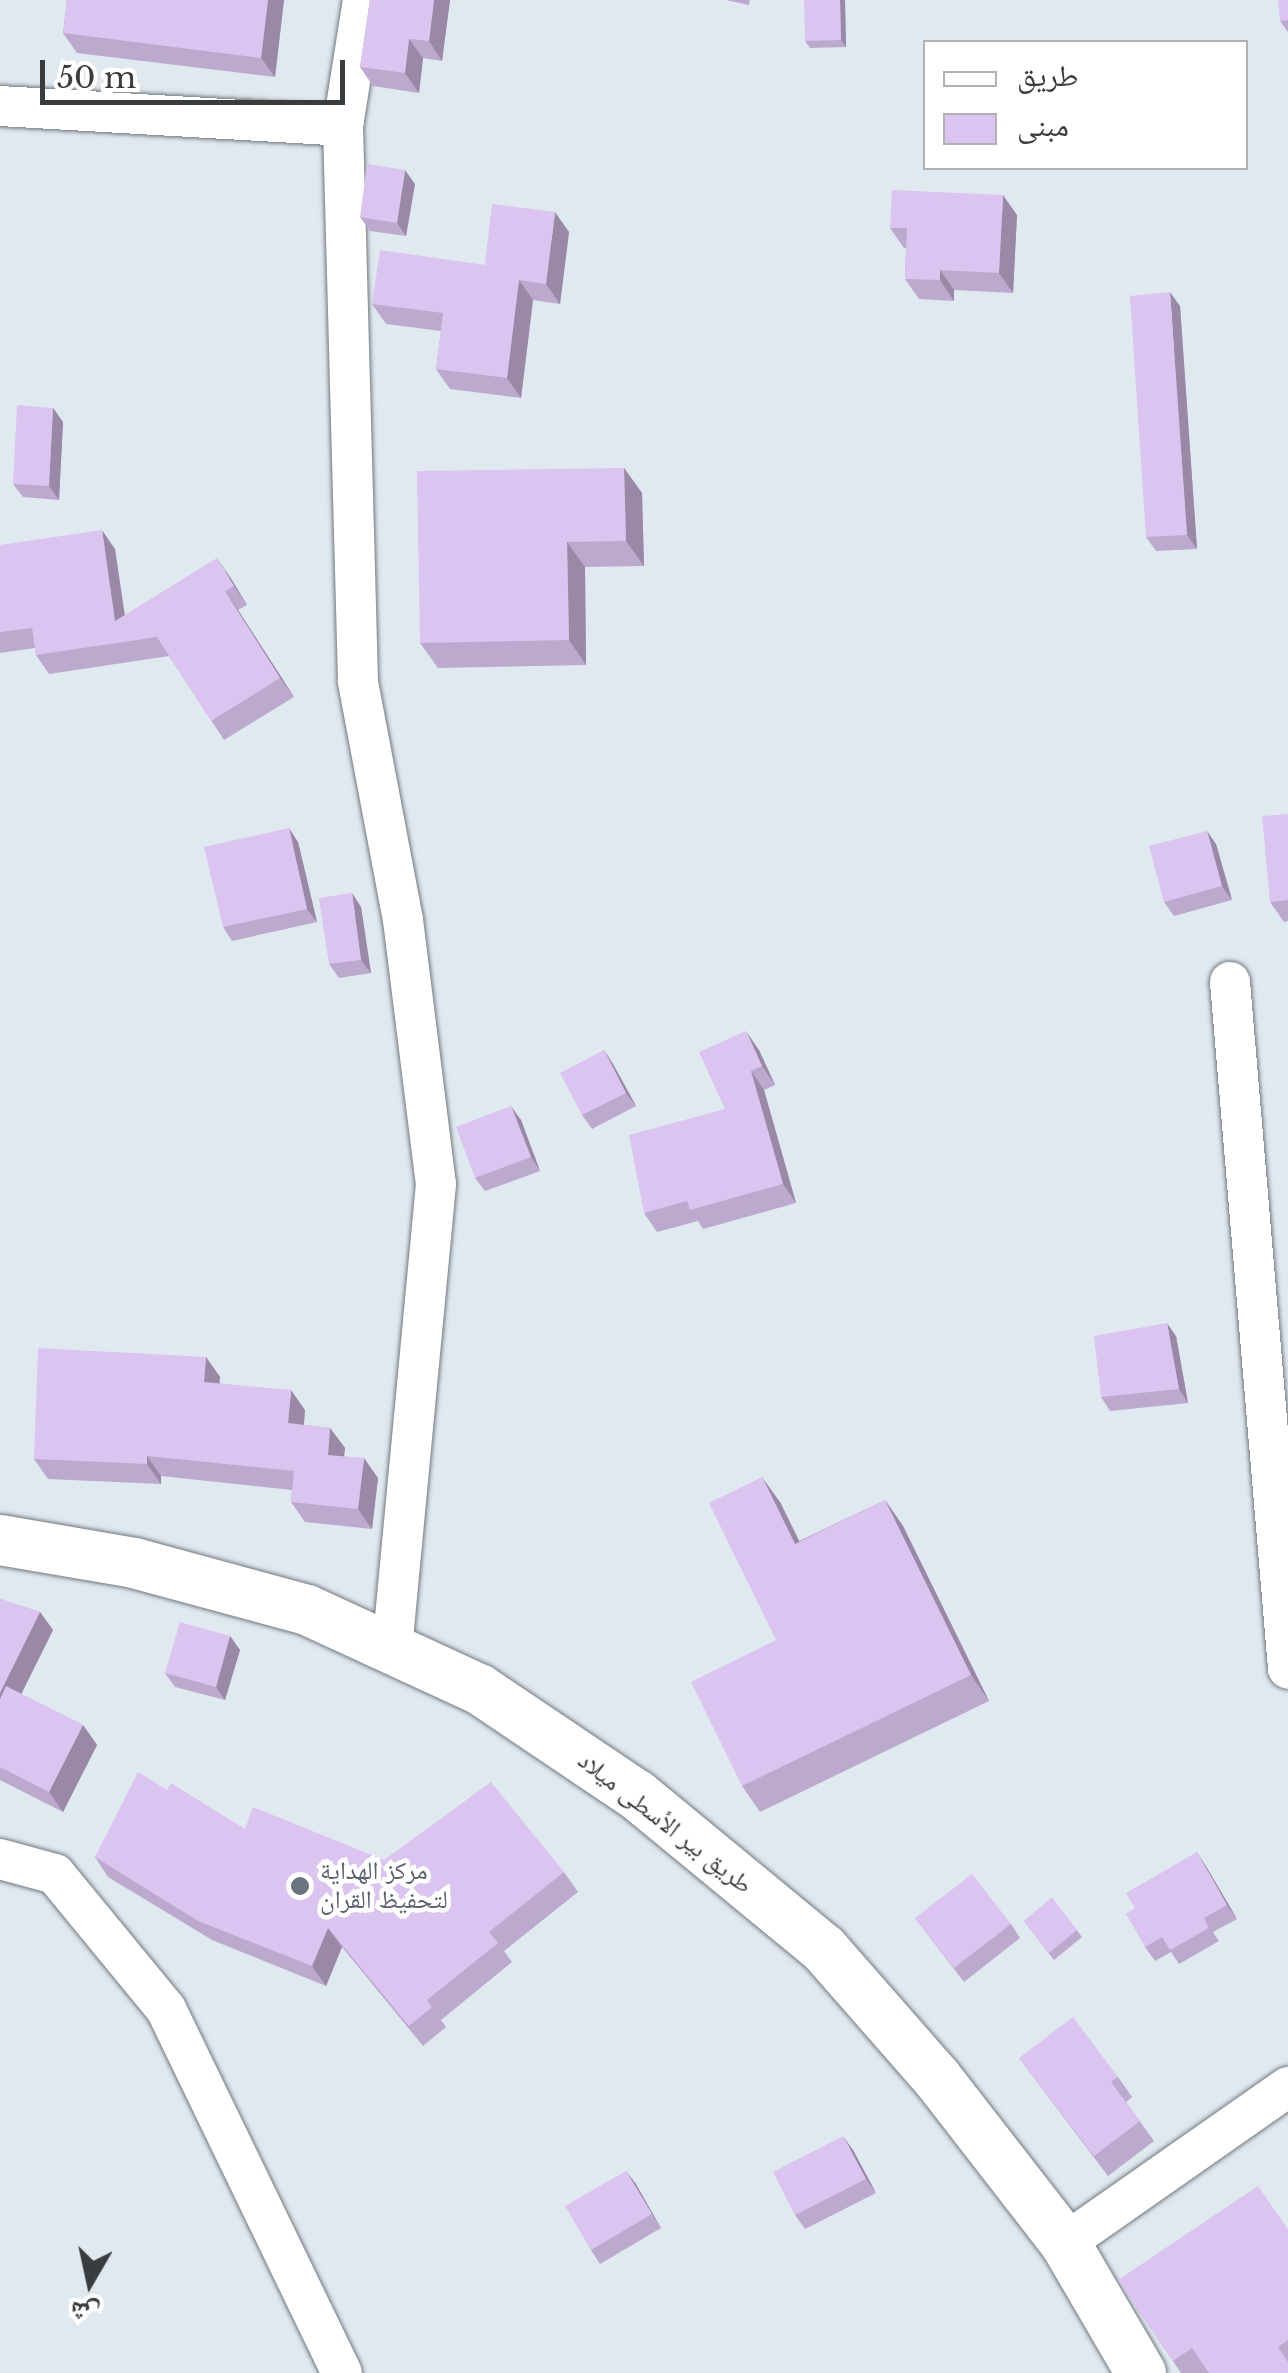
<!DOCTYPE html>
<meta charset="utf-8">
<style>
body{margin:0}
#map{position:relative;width:1288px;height:2373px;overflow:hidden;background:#e1e9f0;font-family:"Libre Baskerville","Noto Naskh Arabic",serif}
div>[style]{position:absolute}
.roads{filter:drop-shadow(0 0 2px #71787e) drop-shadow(0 0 2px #71787e)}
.minor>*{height:40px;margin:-20px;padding:0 20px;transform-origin:20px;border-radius:20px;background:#fff}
.major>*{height:50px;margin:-25px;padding:0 25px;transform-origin:25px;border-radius:25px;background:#fff}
.wall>*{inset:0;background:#bca9ce}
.shaded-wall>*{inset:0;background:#9989a7}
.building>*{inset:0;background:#dbc4ef}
.dots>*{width:28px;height:28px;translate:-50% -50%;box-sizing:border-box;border:5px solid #fff;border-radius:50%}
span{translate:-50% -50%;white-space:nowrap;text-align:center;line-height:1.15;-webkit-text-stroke:9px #fff;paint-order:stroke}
.street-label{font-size:25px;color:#393c3f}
.worship-label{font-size:25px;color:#5b616d}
.left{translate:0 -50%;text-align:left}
.legend{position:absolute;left:923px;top:40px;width:325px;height:130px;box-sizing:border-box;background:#fff;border:2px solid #b0b1b2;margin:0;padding:12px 18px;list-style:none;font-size:30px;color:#393c3f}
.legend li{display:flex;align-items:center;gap:20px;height:50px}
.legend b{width:50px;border:2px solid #b0b1b2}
.north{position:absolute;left:40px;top:2233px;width:100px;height:100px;-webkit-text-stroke:8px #fff;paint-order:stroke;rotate:189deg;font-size:28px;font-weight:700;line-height:40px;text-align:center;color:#393c3f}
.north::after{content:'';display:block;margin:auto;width:35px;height:45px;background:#393c3f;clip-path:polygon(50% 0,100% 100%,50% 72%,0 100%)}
.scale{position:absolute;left:40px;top:60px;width:305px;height:45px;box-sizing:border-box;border:5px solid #393c3f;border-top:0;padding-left:12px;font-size:30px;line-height:35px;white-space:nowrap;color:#393c3f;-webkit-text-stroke:8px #fff;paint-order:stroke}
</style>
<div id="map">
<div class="roads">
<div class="minor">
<i style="left:0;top:106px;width:344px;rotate:3.3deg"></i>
<i style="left:343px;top:126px;width:128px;rotate:-81deg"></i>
<i style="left:343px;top:126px;width:556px;rotate:88.45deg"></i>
<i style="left:358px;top:682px;width:242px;rotate:79.3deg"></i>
<i style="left:403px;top:920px;width:266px;rotate:82.9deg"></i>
<i style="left:436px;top:1184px;width:467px;rotate:95.4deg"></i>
<i style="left:1230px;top:982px;width:689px;rotate:85.17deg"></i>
<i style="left:0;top:1859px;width:57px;rotate:15.3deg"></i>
<i style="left:55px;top:1874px;width:175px;rotate:50.6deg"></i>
<i style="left:166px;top:2009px;width:404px;rotate:64.2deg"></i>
<i style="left:1065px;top:2243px;width:272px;rotate:-35deg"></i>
</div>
<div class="major">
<i style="left:0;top:1540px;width:136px;rotate:9.7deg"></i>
<i style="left:134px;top:1563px;width:179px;rotate:15.2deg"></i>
<i style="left:307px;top:1610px;width:189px;rotate:24.7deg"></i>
<i style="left:479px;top:1689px;width:190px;rotate:33.9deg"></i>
<i style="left:637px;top:1795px;width:242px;rotate:39.5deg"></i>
<i style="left:824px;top:1949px;width:171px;rotate:48.8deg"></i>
<i style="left:937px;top:2078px;width:209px;rotate:52.2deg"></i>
<i style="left:1065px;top:2243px;width:151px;rotate:59.7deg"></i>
</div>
</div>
<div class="wall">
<i style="clip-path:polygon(67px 0,284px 0,275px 77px,77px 53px,63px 33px)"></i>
<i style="clip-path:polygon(370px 0,450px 0,442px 61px,423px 58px,419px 93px,373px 86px,360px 67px)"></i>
<i style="clip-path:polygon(726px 0,750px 0,749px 5px)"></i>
<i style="clip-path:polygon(845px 0,846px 47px,810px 48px,805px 41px)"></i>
<i style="clip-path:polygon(1288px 0,1288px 32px,1280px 21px)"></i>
<i style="clip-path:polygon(415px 184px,406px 236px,370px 231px,360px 217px)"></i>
<i style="clip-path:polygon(1017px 215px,1013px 293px,954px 290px,954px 301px,919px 299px,905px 279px,906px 248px,904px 248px,890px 228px)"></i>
<i style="clip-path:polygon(569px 232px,560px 304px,533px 300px,521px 398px,450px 389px,436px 369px,441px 331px,386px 324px,372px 304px,485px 265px)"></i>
<i style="clip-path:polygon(1180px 306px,1197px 549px,1156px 551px,1146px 537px)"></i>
<i style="clip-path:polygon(53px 408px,63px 422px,59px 500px,23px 497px,13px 484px)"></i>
<i style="clip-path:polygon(624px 468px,642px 493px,644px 566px,585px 567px,586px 665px,438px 668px,420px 643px)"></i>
<i style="clip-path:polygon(0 545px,115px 549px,125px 615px,230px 577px,247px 605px,238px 610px,294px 697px,224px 740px,169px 656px,49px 674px,36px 655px,35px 648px,0 653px)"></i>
<i style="clip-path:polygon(1288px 814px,1288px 921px,1284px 922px,1270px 902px)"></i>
<i style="clip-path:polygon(298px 842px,317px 922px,232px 941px,223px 927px)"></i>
<i style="clip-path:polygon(1216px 844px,1232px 900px,1174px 916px,1164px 902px)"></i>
<i style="clip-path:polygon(361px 907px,371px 973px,339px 978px,329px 964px)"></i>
<i style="clip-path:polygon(604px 1050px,613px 1064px,636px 1106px,592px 1129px,582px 1115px)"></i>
<i style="clip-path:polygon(759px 1050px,775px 1085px,764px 1090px,796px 1203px,703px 1229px,698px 1221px,657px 1232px,644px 1213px,725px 1109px)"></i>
<i style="clip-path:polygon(521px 1120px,540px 1171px,485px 1191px,475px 1178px)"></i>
<i style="clip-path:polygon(1176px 1336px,1188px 1403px,1110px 1411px,1101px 1397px)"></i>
<i style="clip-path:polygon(206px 1357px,220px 1377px,219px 1383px,305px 1410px,304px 1425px,330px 1428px,345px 1448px,344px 1456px,378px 1478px,372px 1529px,305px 1522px,291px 1502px,292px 1490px,161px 1476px,161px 1484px,48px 1479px,34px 1459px)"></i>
<i style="clip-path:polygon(885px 1500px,903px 1526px,989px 1701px,760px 1812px,742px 1786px,776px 1640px,780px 1502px,799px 1541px)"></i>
<i style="clip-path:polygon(0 1599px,40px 1612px,53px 1630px,21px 1694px,83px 1725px,97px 1745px,63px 1812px,0 1780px)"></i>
<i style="clip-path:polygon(230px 1636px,240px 1650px,225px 1700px,175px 1687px,165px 1673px)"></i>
<i style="clip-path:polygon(167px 1790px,245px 1829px,384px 1860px,564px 1872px,578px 1892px,504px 1951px,512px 1962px,441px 2020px,446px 2027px,423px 2046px,342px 1947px,326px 1986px,212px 1940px,108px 1877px,95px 1857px)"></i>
<i style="clip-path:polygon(1197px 1852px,1237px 1919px,1213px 1932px,1219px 1941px,1179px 1964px,1171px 1952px,1155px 1961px,1145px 1947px,1135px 1908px)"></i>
<i style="clip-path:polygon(1052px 1898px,1082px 1937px,1054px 1960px,1024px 1921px)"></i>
<i style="clip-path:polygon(915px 1918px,1011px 1924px,1020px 1938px,964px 1982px)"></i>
<i style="clip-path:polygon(1019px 2058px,1118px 2077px,1132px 2097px,1126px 2102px,1154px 2141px,1108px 2176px)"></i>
<i style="clip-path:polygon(853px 2150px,876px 2193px,805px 2229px,795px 2215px)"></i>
<i style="clip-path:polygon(626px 2171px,661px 2228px,600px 2264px,591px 2250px)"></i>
<i style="clip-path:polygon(1288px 2229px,1288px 2373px,1181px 2373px,1118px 2280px)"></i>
</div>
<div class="shaded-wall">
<i style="clip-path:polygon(268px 0,284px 0,275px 77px,261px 58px)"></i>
<i style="clip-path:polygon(434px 0,450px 0,442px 61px,429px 41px)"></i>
<i style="clip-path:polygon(840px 0,845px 0,846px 47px,841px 40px)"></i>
<i style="clip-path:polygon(409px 39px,423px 58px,419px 93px,405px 73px)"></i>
<i style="clip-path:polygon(405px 170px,415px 184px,406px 236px,397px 223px)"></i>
<i style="clip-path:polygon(1003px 195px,1017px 215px,1013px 293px,999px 273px)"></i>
<i style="clip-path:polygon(555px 212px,569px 232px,560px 304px,546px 284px)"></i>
<i style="clip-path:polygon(940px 270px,954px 290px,954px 301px,940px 280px)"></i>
<i style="clip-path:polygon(519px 280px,533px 300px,521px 398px,507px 378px)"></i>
<i style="clip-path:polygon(1170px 292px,1180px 306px,1197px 549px,1187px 535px)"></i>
<i style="clip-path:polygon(53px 408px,63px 422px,59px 500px,49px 486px)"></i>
<i style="clip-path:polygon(624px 468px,642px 493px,644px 566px,626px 541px)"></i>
<i style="clip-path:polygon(102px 530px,115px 549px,128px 640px,115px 621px)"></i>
<i style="clip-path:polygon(567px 542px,585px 567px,586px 665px,569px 640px)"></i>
<i style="clip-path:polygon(217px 558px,230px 577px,247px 605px,234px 586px)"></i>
<i style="clip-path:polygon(225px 591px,238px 610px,294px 697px,280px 678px)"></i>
<i style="clip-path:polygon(289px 828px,298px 842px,317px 922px,307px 909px)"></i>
<i style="clip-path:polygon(1207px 831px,1216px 844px,1232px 900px,1222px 886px)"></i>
<i style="clip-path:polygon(352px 893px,361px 907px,371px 973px,361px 960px)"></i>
<i style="clip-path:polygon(746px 1031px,759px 1050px,775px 1085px,762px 1066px)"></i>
<i style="clip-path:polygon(604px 1050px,613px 1064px,636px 1106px,626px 1093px)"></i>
<i style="clip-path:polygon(751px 1071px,764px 1090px,796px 1203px,783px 1184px)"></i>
<i style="clip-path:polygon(511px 1106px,521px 1120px,540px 1171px,531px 1157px)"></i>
<i style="clip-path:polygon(1167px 1323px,1176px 1336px,1188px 1403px,1179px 1389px)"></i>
<i style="clip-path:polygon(206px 1357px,220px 1377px,218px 1402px,204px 1382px)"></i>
<i style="clip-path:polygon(291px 1390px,305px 1410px,302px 1443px,288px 1423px)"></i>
<i style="clip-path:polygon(330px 1428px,345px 1448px,342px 1475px,328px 1455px)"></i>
<i style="clip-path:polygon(147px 1456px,161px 1476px,161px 1484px,147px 1464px)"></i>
<i style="clip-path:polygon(364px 1458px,378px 1478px,372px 1529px,358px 1509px)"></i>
<i style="clip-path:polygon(762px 1477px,780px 1502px,813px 1569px,795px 1544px)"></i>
<i style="clip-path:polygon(885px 1500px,903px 1526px,989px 1701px,971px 1675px)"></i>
<i style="clip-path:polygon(40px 1612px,53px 1630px,7px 1723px,0 1713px,0 1693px)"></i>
<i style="clip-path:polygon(230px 1636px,240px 1650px,225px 1700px,216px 1687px)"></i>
<i style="clip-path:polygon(83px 1725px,97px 1745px,63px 1812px,49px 1792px)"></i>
<i style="clip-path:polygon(1197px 1852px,1206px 1866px,1237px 1919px,1227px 1905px)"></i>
<i style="clip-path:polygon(328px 1928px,342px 1947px,326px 1986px,312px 1966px)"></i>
<i style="clip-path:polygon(843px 2136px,853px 2150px,876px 2193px,866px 2179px)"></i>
<i style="clip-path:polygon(626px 2171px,636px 2184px,661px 2228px,652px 2214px)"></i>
</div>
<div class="building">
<i style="clip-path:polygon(67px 0,268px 0,261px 58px,63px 33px)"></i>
<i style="clip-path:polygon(370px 0,434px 0,429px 41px,409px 39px,405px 73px,360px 67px)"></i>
<i style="clip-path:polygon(804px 0,840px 0,841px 40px,805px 41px)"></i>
<i style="clip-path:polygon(1278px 0,1288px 0,1288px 20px,1280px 21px)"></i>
<i style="clip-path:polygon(367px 164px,405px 170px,397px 223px,360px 217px)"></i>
<i style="clip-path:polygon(892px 190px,1003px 195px,999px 273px,940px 270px,940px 280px,905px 279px,907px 228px,890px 228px)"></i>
<i style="clip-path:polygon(492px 204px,555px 212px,546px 284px,519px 280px,507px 378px,436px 369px,443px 313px,372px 304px,380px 250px,485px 265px)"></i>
<i style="clip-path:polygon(1170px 292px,1187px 535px,1146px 537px,1130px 296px)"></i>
<i style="clip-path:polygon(17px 405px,53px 408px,49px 486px,13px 484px)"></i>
<i style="clip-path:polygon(624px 468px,626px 541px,567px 542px,569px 640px,420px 643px,417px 471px)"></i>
<i style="clip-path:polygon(102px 530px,115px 621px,217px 558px,234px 586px,225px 591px,280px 678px,211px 721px,157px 637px,36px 655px,32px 628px,0 632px,0 545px)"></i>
<i style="clip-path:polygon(1288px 814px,1288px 900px,1270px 902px,1262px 816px)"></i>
<i style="clip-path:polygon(289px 828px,307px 909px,223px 927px,204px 847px)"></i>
<i style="clip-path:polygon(1207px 831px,1222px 886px,1164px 902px,1149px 846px)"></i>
<i style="clip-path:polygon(352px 893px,361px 960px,329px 964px,319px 898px)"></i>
<i style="clip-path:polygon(746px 1031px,762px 1066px,751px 1071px,783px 1184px,690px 1210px,687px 1201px,644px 1213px,629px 1135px,725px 1109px,699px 1052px)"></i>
<i style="clip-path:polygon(604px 1050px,626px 1093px,582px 1115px,560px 1073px)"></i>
<i style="clip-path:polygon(511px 1106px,531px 1157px,475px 1178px,456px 1127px)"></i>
<i style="clip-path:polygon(1167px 1323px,1179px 1389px,1101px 1397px,1094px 1336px)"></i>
<i style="clip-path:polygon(38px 1348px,206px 1357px,204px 1382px,291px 1390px,288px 1423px,330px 1428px,328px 1455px,364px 1458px,358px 1509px,291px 1502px,294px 1471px,147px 1456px,147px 1464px,34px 1459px)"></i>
<i style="clip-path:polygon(762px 1477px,795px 1544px,885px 1500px,971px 1675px,742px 1786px,691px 1682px,776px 1640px,709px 1503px)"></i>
<i style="clip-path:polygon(0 1599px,40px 1612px,0 1693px)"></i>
<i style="clip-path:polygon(180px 1622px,230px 1636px,216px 1687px,165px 1673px)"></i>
<i style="clip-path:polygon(6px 1686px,83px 1725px,49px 1792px,0 1767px,0 1699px)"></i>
<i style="clip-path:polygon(138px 1772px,167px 1790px,171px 1783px,245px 1829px,253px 1807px,384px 1860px,491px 1782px,564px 1872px,489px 1932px,498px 1943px,427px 2000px,432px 2007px,409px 2026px,328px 1928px,312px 1966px,198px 1921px,95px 1857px)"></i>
<i style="clip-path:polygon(1197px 1852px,1227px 1905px,1204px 1918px,1209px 1928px,1170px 1950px,1162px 1937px,1145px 1947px,1126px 1914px,1135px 1908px,1126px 1893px)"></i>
<i style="clip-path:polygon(972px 1874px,1011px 1924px,954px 1968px,915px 1918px)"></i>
<i style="clip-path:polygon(1052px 1898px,1077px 1930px,1049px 1953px,1024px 1921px)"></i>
<i style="clip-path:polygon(1073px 2017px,1118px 2077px,1111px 2082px,1140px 2121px,1094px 2156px,1019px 2058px)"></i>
<i style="clip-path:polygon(843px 2136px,866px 2179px,795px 2215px,773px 2172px)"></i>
<i style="clip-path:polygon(626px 2171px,652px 2214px,591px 2250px,565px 2206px)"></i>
<i style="clip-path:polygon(1258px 2186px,1288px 2229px,1288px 2340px,1278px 2347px,1288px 2362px,1288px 2373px,1209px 2373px,1192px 2348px,1173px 2361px,1118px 2280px)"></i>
</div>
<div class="dots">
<i style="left:300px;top:1886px;background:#6b7280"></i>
</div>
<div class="street-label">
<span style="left:665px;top:1823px;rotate:38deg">طريق بير الأسطى ميلاد</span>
</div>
<div class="worship-label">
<span class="left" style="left:320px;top:1886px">مركز الهداية<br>لتحفيظ القران</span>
</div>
<ul class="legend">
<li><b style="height:12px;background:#fff"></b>طريق</li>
<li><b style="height:28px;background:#dbc4ef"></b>مبنى</li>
</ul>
<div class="north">ش</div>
<div class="scale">50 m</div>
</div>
